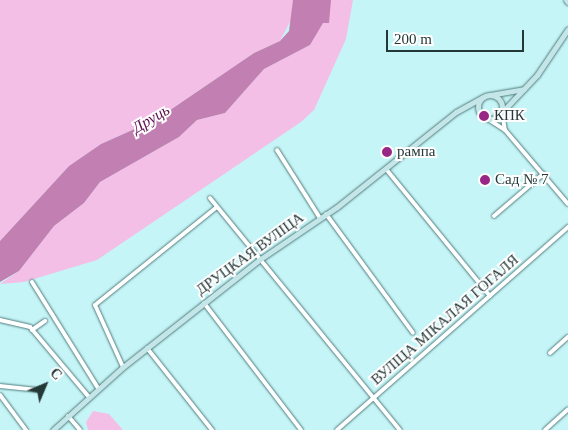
<!DOCTYPE html>
<meta charset="utf-8">
<style>
body{margin:0}
#map{position:relative;width:568px;height:430px;overflow:hidden;background:#c6f5f7;font-family:Georgia,serif}
div>[style]{position:absolute}
.green>*{inset:0;background:#f4bfe6}
.water>*{inset:0;background:#c180b1}
.roads{filter:drop-shadow(0 0 1px #517d7e) drop-shadow(0 0 1px #517d7e)}
.street>*{height:4px;margin:-2px;padding:0 2px;transform-origin:2px;border-radius:2px;background:#fff}
.secondary>*{height:5px;margin:-2.5px;padding:0 2.5px;transform-origin:2.5px;border-radius:2.5px;background:#c5e6e8}
.secondary>.ring{margin:-2.5px;padding:0;box-sizing:content-box;background:none;border:5px solid #c5e6e8;border-radius:50%}
.dots>*{width:14px;height:14px;translate:-50% -50%;box-sizing:border-box;border:2px solid #fff;border-radius:50%}
span{translate:-50% -50%;white-space:nowrap;text-align:center;line-height:1.15;-webkit-text-stroke:4px #fff;paint-order:stroke}
.poi-label{font-size:15px;color:#253838}
.left{translate:0 -50%;text-align:left}
.street-label{font-size:15px;color:#253838}
.water-label{font-size:16px;color:#5d0f50;font-style:italic}
.north{position:absolute;left:20px;top:360px;width:50px;height:50px;-webkit-text-stroke:4px #fff;paint-order:stroke;rotate:45deg;font-size:14px;font-weight:700;line-height:20px;text-align:center;color:#253838}
.north::after{content:'';display:block;margin:auto;width:18px;height:22px;background:#253838;clip-path:polygon(50% 0,100% 100%,50% 72%,0 100%)}
.scale{position:absolute;left:386px;top:30px;width:138px;height:22px;box-sizing:border-box;border:2px solid #253838;border-top:0;padding-left:6px;font-size:15px;line-height:18px;white-space:nowrap;color:#253838;-webkit-text-stroke:4px #fff;paint-order:stroke}
</style>
<div id="map">
<div class="green">
<i style="clip-path:polygon(0 0,293px 0,293px 16px,280px 41px,254px 53px,157px 119px,101px 144px,69px 166px,0 241px)"></i>
<i style="clip-path:polygon(331px 0,353px 0,346px 39px,314px 110px,301px 122px,97px 260px,24px 282px,0 284px,19px 271px,54px 226px,84px 203px,100px 182px,179px 137px,197px 120px,225px 113px,264px 69px,310px 45px)"></i>
<i style="clip-path:polygon(93px 411px,109px 414px,123px 430px,88px 430px,86px 422px)"></i>
</div>
<div class="water">
<i style="clip-path:polygon(293px 0,331px 0,329px 23px,323px 23px,310px 45px,264px 69px,225px 113px,197px 120px,179px 137px,100px 182px,84px 203px,54px 226px,19px 271px,0 282px,0 241px,69px 166px,101px 144px,157px 119px,254px 53px,280px 41px,289px 31px)"></i>
</div>
<div class="roads">
<div class="street">
<i style="left:502px;top:112px;width:18px;rotate:81deg"></i>
<i style="left:488px;top:119px;width:20px;rotate:33deg"></i>
<i style="left:505px;top:130px;width:97px;rotate:49.6deg"></i>
<i style="left:277px;top:150px;width:80px;rotate:57.7deg"></i>
<i style="left:386px;top:169px;width:164px;rotate:50.7deg"></i>
<i style="left:210px;top:198px;width:300px;rotate:50.7deg"></i>
<i style="left:326px;top:214px;width:147px;rotate:53.8deg"></i>
<i style="left:494px;top:216px;width:65px;rotate:-40.6deg"></i>
<i style="left:32px;top:282px;width:125px;rotate:58.1deg"></i>
<i style="left:204px;top:303px;width:160px;rotate:52.6deg"></i>
<i style="left:0;top:320px;width:31px;rotate:13deg"></i>
<i style="left:30px;top:327px;width:92px;rotate:49.9deg"></i>
<i style="left:32px;top:330px;width:16px;rotate:-35deg"></i>
<i style="left:147px;top:348px;width:105px;rotate:51.6deg"></i>
<i style="left:550px;top:353px;width:24px;rotate:-42deg"></i>
<i style="left:123px;top:367px;width:68px;rotate:-114.3deg"></i>
<i style="left:95px;top:305px;width:156px;rotate:-38.8deg"></i>
<i style="left:0;top:386px;width:37px;rotate:6deg"></i>
<i style="left:0;top:395px;width:44px;rotate:53.4deg"></i>
<i style="left:68px;top:416px;width:18px;rotate:49deg"></i>
<i style="left:337px;top:430px;width:308px;rotate:-41.3deg"></i>
<i style="left:545px;top:430px;width:31px;rotate:-42deg"></i>
</div>
<div class="secondary">
<i style="left:566px;top:0;width:3px;rotate:45deg"></i>
<i style="left:490px;top:95px;width:34px;rotate:-10deg"></i>
<i class="ring" style="left:478px;top:95px;width:19px;height:19px"></i>
<i style="left:502px;top:112px;width:51px;rotate:-46.6deg"></i>
<i style="left:537px;top:75px;width:55px;rotate:-56deg"></i>
<i style="left:53px;top:430px;width:94px;rotate:-42deg"></i>
<i style="left:123px;top:367px;width:173px;rotate:-38.2deg"></i>
<i style="left:259px;top:260px;width:94px;rotate:-34.2deg"></i>
<i style="left:337px;top:207px;width:152px;rotate:-38.6deg"></i>
<i style="left:456px;top:112px;width:31px;rotate:-29deg"></i>
</div>
</div>
<div class="dots">
<i style="left:484px;top:116px;background:#982785"></i>
<i style="left:387px;top:152px;background:#982785"></i>
<i style="left:485px;top:180px;background:#982785"></i>
</div>
<div class="poi-label">
<span class="left" style="left:494px;top:116px">КПК</span>
<span class="left" style="left:397px;top:152px">рампа</span>
<span class="left" style="left:495px;top:180px">Сад № 7</span>
</div>
<div class="street-label">
<span style="left:250px;top:254px;rotate:-36deg">ДРУЦКАЯ ВУЛІЦА</span>
<span style="left:445px;top:320px;rotate:-41deg">ВУЛІЦА МІКАЛАЯ ГОГАЛЯ</span>
</div>
<div class="water-label">
<span style="left:151px;top:119px;rotate:-31deg">Друць</span>
</div>
<div class="north">С</div>
<div class="scale">200 m</div>
</div>
